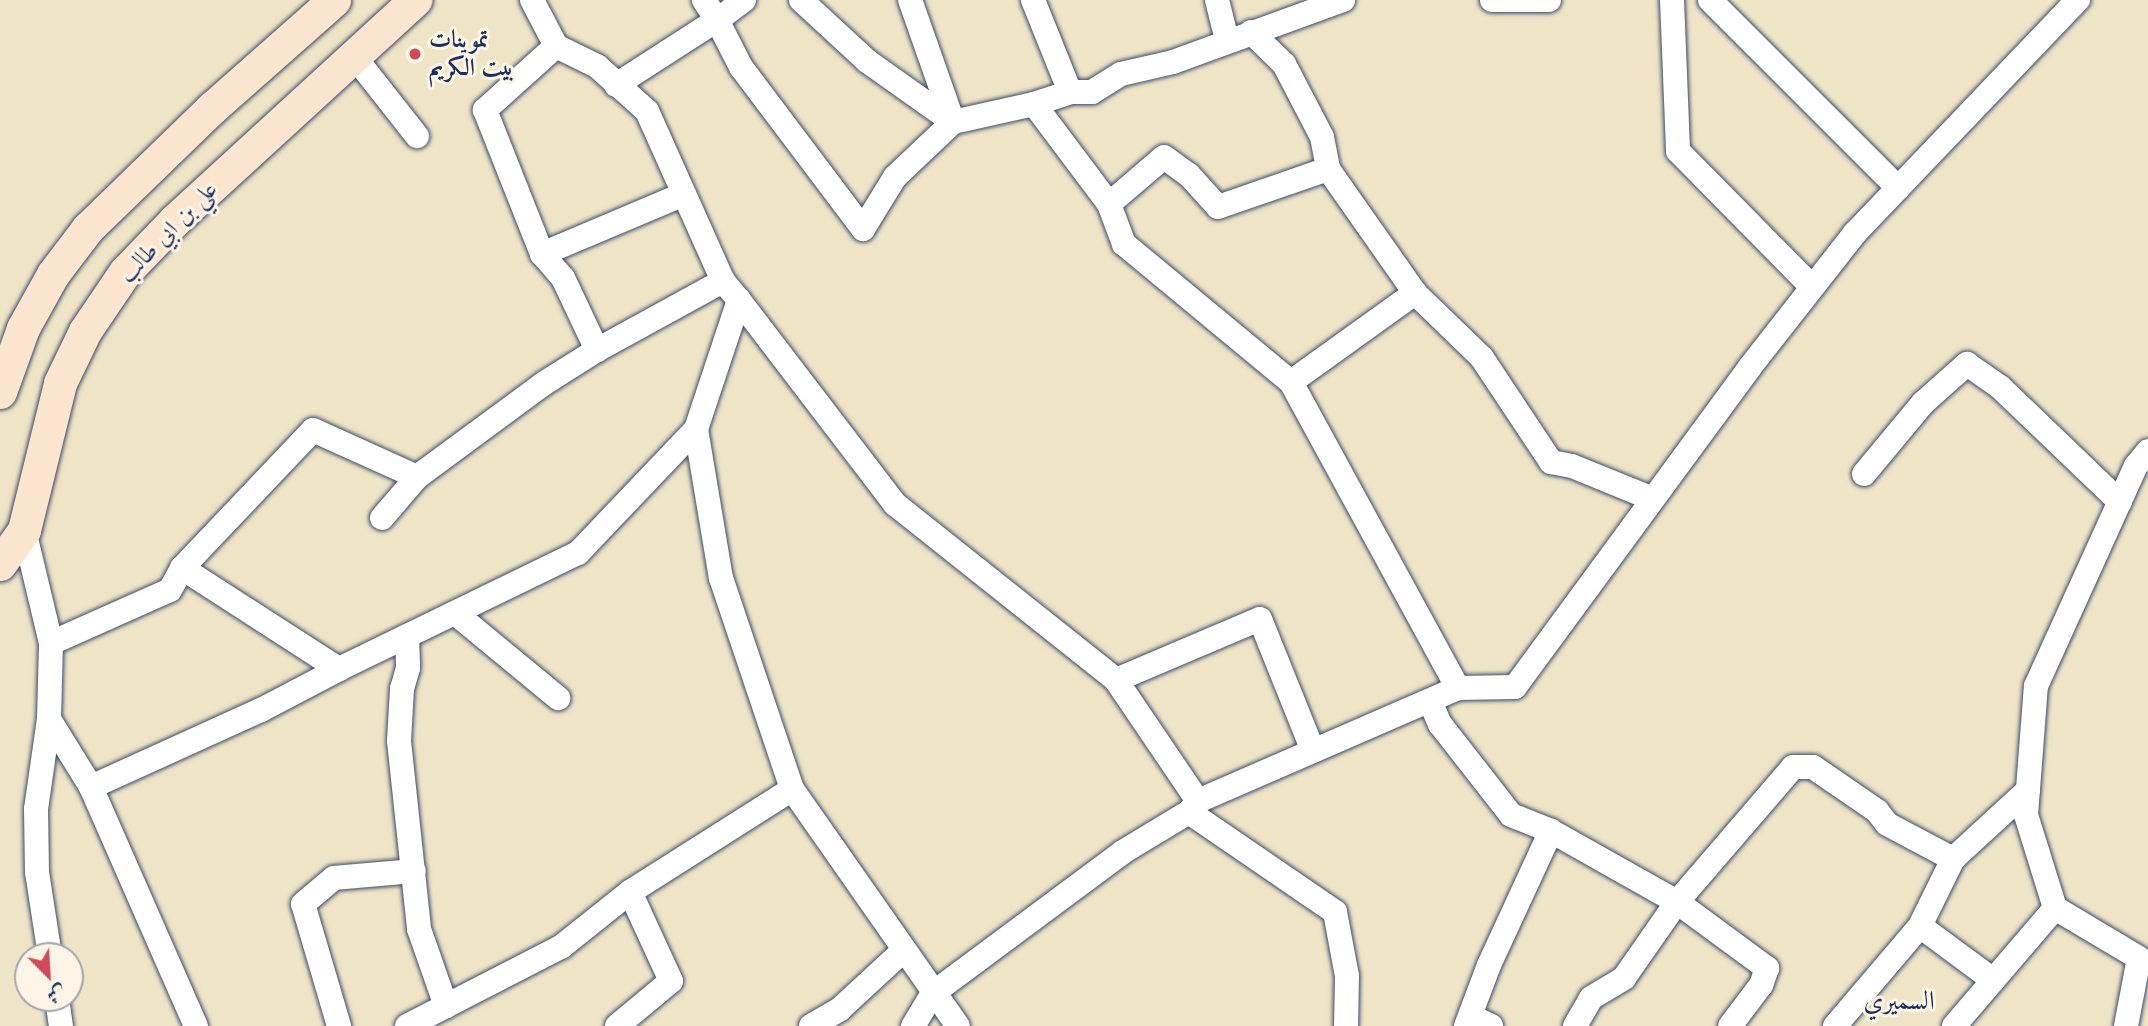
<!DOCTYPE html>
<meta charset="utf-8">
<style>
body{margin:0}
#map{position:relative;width:2148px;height:1026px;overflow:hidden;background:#efe5c6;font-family:Cardo,Amiri,serif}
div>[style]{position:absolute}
.roads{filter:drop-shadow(0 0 2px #3b4a6e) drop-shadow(0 0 2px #3b4a6e)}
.minor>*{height:24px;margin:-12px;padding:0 12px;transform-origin:12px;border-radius:12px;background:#fff}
.secondary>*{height:33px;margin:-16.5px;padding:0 16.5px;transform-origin:16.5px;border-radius:16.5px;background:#fce5cf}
.dots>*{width:19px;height:19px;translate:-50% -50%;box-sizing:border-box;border:4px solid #fcf5e5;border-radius:50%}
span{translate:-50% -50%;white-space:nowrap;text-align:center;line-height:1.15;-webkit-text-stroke:6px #fcf5e5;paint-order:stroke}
.poi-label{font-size:24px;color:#1b2f5e;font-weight:700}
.left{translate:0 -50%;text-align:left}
.street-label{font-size:24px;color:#1b2f5e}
.neighbourhood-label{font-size:26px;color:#1b2f5e}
.north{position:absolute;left:14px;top:942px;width:70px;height:70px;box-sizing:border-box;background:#fcf5e5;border:2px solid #a2a6af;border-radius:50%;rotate:156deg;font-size:19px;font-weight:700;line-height:28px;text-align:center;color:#1b2f5e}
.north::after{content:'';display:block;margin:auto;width:24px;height:32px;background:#d1495b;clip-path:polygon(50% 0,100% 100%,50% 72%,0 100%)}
</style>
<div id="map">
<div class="roads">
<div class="minor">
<i style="left:532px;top:0;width:52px;rotate:62.4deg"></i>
<i style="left:556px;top:46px;width:46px;rotate:26deg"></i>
<i style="left:597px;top:66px;width:67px;rotate:42deg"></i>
<i style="left:647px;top:111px;width:186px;rotate:65.9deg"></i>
<i style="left:723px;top:281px;width:25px;rotate:50deg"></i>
<i style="left:739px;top:300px;width:136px;rotate:108.4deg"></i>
<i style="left:696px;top:429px;width:151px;rotate:80.5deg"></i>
<i style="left:721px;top:578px;width:223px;rotate:71.4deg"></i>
<i style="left:792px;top:789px;width:289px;rotate:55deg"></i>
<i style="left:744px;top:0;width:34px;rotate:143deg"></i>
<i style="left:717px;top:20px;width:53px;rotate:62.9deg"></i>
<i style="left:741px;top:67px;width:203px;rotate:53deg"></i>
<i style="left:863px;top:229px;width:61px;rotate:-58.4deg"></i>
<i style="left:895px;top:177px;width:80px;rotate:-43.5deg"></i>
<i style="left:953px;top:122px;width:129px;rotate:-109.4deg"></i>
<i style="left:801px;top:0;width:90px;rotate:42.7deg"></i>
<i style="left:867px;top:61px;width:105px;rotate:35.3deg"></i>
<i style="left:953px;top:122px;width:83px;rotate:-12.5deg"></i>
<i style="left:1034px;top:104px;width:125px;rotate:53.1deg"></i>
<i style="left:1109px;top:204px;width:43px;rotate:69.4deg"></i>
<i style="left:1124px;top:244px;width:217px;rotate:39.6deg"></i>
<i style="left:1291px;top:382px;width:349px;rotate:61.4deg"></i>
<i style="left:1458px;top:688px;width:283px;rotate:156.5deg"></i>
<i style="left:1198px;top:801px;width:14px;rotate:129deg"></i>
<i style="left:1189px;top:812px;width:77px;rotate:148.8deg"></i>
<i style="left:1123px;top:852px;width:237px;rotate:143.4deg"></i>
<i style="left:933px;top:993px;width:39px;rotate:121deg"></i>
<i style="left:1033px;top:0;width:99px;rotate:68.1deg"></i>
<i style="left:1217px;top:0;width:41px;rotate:76deg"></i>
<i style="left:1492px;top:0;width:57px"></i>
<i style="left:1672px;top:0;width:151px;rotate:87.7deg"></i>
<i style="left:1678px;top:151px;width:191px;rotate:45.4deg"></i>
<i style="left:1710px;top:0;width:266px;rotate:45deg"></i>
<i style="left:1251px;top:32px;width:46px;rotate:44.1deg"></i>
<i style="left:1284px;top:64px;width:82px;rotate:62.5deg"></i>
<i style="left:1322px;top:137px;width:33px;rotate:79deg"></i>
<i style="left:1328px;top:169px;width:151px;rotate:54.9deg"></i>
<i style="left:1415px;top:293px;width:93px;rotate:44.1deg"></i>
<i style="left:1482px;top:358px;width:125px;rotate:56.4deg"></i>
<i style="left:1551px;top:462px;width:21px;rotate:11deg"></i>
<i style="left:1572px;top:466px;width:87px;rotate:22.2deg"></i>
<i style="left:556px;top:46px;width:96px;rotate:138deg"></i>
<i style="left:485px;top:110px;width:155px;rotate:68.4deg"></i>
<i style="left:542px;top:254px;width:32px;rotate:49deg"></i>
<i style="left:563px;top:278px;width:80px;rotate:64.7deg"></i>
<i style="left:354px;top:56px;width:102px;rotate:51.8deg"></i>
<i style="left:616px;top:85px;width:120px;rotate:-32.8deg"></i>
<i style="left:717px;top:20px;width:24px;rotate:-123deg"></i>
<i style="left:1034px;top:104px;width:38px;rotate:-18deg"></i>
<i style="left:1070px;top:92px;width:22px"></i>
<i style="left:1092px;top:92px;width:34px;rotate:-32deg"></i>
<i style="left:1121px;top:74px;width:53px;rotate:-13deg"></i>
<i style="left:1173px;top:62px;width:181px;rotate:-20deg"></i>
<i style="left:1109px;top:204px;width:72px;rotate:-40.5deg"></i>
<i style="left:1164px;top:157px;width:31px;rotate:36deg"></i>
<i style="left:1189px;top:175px;width:43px;rotate:47.8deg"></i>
<i style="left:1218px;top:207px;width:116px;rotate:-19.1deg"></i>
<i style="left:542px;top:254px;width:154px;rotate:-22.9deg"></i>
<i style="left:739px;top:300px;width:257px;rotate:52.6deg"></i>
<i style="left:895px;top:504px;width:283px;rotate:38.5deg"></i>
<i style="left:1116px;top:680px;width:146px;rotate:55.9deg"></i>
<i style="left:1291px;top:382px;width:153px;rotate:-35.7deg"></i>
<i style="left:1864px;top:474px;width:92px;rotate:-50.3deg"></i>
<i style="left:1923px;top:403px;width:59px;rotate:-41.6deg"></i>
<i style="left:1967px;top:364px;width:40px;rotate:34.9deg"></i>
<i style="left:2000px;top:387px;width:166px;rotate:43.8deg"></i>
<i style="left:382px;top:518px;width:54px;rotate:-49.5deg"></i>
<i style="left:417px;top:477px;width:157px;rotate:-36.4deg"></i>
<i style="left:543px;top:384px;width:64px;rotate:-32.2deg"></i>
<i style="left:597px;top:350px;width:144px;rotate:-28.7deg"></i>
<i style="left:24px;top:530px;width:116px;rotate:76.6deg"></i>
<i style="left:51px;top:643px;width:76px;rotate:91.5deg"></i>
<i style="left:49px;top:719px;width:80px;rotate:58.3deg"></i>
<i style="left:91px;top:787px;width:261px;rotate:66.3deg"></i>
<i style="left:182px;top:568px;width:190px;rotate:-46.5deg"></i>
<i style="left:313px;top:430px;width:114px;rotate:24.3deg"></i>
<i style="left:455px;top:613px;width:134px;rotate:39.5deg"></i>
<i style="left:407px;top:636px;width:32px;rotate:88deg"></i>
<i style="left:408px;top:668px;width:22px;rotate:106deg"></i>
<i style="left:402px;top:689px;width:52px;rotate:93.3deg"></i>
<i style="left:399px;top:741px;width:189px;rotate:83.9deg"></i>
<i style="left:419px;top:929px;width:82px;rotate:70.7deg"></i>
<i style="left:51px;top:643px;width:130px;rotate:-24deg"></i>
<i style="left:170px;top:590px;width:25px;rotate:-61deg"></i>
<i style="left:182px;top:568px;width:187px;rotate:32.8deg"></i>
<i style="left:1116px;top:680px;width:156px;rotate:-23deg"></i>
<i style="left:1260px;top:619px;width:142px;rotate:68.1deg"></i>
<i style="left:1458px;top:688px;width:57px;rotate:-1deg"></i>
<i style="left:1515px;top:687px;width:397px;rotate:-53.7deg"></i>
<i style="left:1750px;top:367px;width:170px;rotate:-51.9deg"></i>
<i style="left:1855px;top:233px;width:323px;rotate:-46.3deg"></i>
<i style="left:1430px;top:701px;width:25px;rotate:67deg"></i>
<i style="left:1440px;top:724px;width:115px;rotate:52deg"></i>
<i style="left:1511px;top:815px;width:43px;rotate:21.8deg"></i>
<i style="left:1551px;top:831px;width:145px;rotate:29.4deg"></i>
<i style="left:1677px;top:902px;width:112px;rotate:36.3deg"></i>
<i style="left:1767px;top:968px;width:18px;rotate:109deg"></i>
<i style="left:1761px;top:985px;width:51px;rotate:127.1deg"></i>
<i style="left:49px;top:719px;width:91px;rotate:98.2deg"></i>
<i style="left:36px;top:809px;width:63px;rotate:89.1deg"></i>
<i style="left:37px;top:872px;width:85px;rotate:81.2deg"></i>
<i style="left:91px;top:787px;width:187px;rotate:-24.4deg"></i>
<i style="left:261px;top:710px;width:88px;rotate:-27.7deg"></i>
<i style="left:339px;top:669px;width:266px;rotate:-25.9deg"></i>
<i style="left:578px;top:553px;width:171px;rotate:-46.4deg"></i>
<i style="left:1189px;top:812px;width:177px;rotate:34.4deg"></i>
<i style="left:1335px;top:912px;width:65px;rotate:79.4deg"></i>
<i style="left:1347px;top:976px;width:50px;rotate:91.1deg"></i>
<i style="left:1920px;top:926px;width:91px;rotate:36.5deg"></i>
<i style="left:57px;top:998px;width:28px;rotate:82deg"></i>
<i style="left:1472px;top:1017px;width:21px;rotate:25deg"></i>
<i style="left:339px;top:1026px;width:127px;rotate:-106.4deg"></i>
<i style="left:303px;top:904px;width:40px;rotate:-40deg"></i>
<i style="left:334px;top:878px;width:80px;rotate:-5deg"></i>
<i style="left:407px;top:1026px;width:173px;rotate:-27.2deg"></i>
<i style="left:561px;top:947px;width:88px;rotate:-38.6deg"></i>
<i style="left:630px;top:892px;width:192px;rotate:-32.4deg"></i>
<i style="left:617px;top:1026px;width:70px;rotate:-39.8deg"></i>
<i style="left:671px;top:981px;width:98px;rotate:-114.7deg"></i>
<i style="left:811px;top:1026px;width:34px;rotate:-30deg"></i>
<i style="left:840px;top:1009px;width:87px;rotate:-42.7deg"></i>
<i style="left:1466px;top:1026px;width:65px;rotate:-69.3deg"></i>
<i style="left:1489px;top:965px;width:148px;rotate:-65.2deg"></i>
<i style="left:1575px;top:1026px;width:32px;rotate:-60deg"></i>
<i style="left:1591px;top:998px;width:39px;rotate:-31deg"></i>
<i style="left:1624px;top:978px;width:93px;rotate:-55.1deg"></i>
<i style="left:1677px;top:902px;width:178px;rotate:-49.3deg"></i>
<i style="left:1793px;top:767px;width:20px"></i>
<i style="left:1813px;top:767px;width:78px;rotate:34.5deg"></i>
<i style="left:1877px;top:811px;width:16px;rotate:52deg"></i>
<i style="left:1887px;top:824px;width:75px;rotate:27.9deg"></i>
<i style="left:1835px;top:1026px;width:131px;rotate:-49.6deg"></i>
<i style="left:1920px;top:926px;width:75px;rotate:-63.8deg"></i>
<i style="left:1953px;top:859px;width:102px;rotate:-42.6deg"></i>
<i style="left:1954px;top:1026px;width:155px;rotate:-49.4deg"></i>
<i style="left:2126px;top:1026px;width:69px;rotate:-79.2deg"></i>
<i style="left:2139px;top:958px;width:98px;rotate:-149.2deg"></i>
<i style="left:2055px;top:908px;width:97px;rotate:-107.3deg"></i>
<i style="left:2026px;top:815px;width:129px;rotate:-85.6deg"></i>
<i style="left:2036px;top:686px;width:242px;rotate:-65.6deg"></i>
<i style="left:2136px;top:466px;width:19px;rotate:-51deg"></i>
</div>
<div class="secondary">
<i style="left:0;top:392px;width:68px;rotate:-70.2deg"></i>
<i style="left:23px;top:328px;width:62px;rotate:-60.9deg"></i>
<i style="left:53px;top:274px;width:58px;rotate:-52.7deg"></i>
<i style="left:88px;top:228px;width:173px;rotate:-44.1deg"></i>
<i style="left:212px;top:108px;width:163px;rotate:-41.5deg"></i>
<i style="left:0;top:564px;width:42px;rotate:-54.8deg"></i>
<i style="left:24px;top:530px;width:151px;rotate:-76.2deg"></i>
<i style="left:60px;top:383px;width:58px;rotate:-64.3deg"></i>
<i style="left:85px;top:331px;width:71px;rotate:-55.9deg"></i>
<i style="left:125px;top:272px;width:72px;rotate:-46.1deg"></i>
<i style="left:175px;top:220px;width:326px;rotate:-42.5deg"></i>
</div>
</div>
<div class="dots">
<i style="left:415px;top:54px;background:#d1495b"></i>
</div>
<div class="poi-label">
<span class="left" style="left:429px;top:54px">تموينات<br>بيت الكريم</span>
</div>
<div class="street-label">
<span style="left:168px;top:232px;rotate:-46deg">علي بن ابي طالب</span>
</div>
<div class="neighbourhood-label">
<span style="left:1899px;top:1001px">السميري</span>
</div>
<div class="north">ش</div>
</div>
